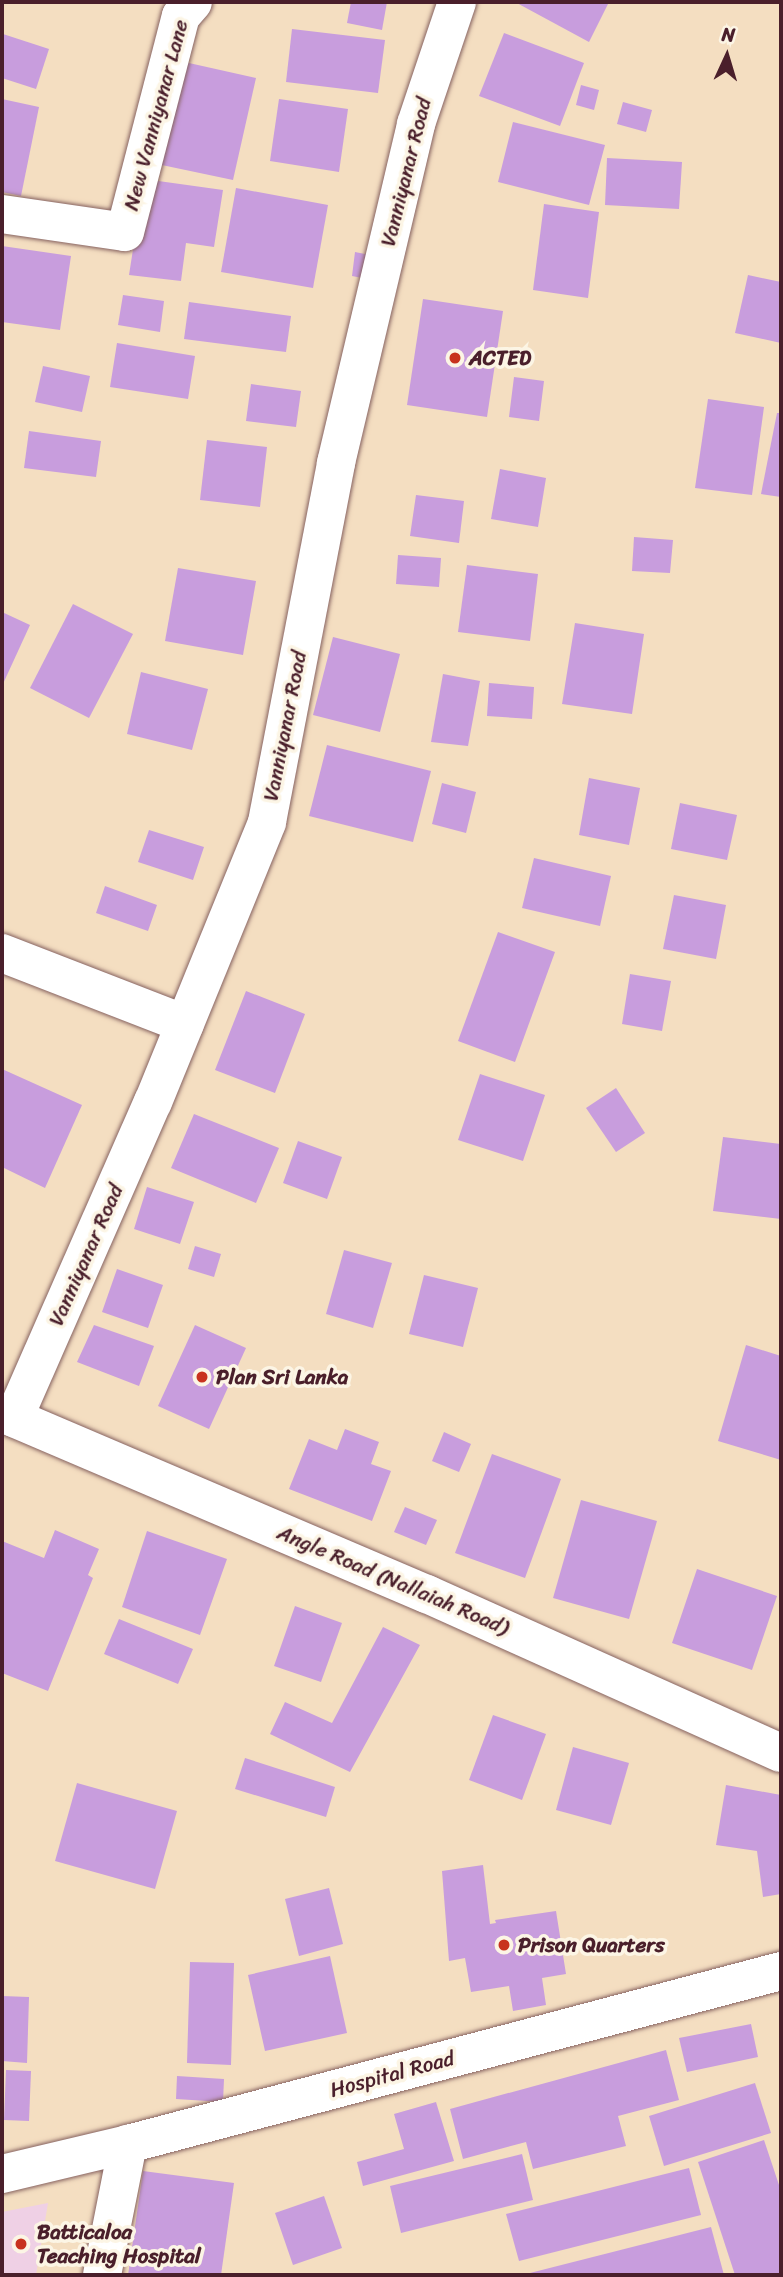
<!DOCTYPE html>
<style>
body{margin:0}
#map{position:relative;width:783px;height:2277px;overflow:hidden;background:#f4dec1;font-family:Sriracha,sans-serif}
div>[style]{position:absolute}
.built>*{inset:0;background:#efd0e5}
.building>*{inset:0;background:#c89ddd}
.roads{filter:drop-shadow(0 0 2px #866260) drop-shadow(0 0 2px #866260)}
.minor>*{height:38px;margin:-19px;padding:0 19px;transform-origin:19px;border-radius:19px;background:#fff}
.major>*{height:38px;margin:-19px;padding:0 19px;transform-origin:19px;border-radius:19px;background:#fff}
.dots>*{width:19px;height:19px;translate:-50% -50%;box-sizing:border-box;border:4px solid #fcf5e5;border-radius:50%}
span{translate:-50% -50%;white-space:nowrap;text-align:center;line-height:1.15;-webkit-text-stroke:7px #fcf5e5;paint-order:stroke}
.street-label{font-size:21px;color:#4a1f2b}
.poi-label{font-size:21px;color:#4a1f2b;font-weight:700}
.left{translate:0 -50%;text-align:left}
.frame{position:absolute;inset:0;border:4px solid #4a1f2b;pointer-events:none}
.north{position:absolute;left:692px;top:21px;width:70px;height:70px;-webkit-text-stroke:5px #fcf5e5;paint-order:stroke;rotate:4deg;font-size:19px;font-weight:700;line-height:28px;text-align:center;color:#4a1f2b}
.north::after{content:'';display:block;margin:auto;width:24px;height:32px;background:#4a1f2b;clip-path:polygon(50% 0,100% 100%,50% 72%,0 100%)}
</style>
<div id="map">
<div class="built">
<i style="clip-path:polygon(48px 2203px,36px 2275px,2px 2275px,2px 2212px)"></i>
</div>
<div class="building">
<i style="clip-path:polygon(351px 2px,387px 2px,382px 30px,347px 23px)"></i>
<i style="clip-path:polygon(515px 2px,609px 2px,589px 42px)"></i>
<i style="clip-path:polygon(292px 29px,385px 40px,378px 93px,286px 82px)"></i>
<i style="clip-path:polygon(504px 33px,584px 63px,560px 126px,479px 96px)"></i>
<i style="clip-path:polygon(3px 34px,49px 49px,36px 89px,2px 78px)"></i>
<i style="clip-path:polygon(180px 61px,256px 78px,233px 180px,157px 164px)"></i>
<i style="clip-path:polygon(581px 85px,599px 90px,594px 110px,576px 105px)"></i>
<i style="clip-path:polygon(2px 99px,39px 107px,21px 196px,2px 192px)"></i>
<i style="clip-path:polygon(279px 99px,348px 109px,339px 172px,270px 161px)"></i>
<i style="clip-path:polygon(623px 102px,652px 110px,646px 132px,617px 124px)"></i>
<i style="clip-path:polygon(513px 122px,605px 145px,589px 205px,498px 182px)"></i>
<i style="clip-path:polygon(607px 158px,682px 162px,679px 209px,605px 205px)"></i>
<i style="clip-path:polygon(144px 179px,223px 190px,214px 247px,186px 243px,181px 281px,129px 275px)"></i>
<i style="clip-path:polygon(236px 188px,328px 205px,313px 288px,221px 272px)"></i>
<i style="clip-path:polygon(544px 204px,599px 212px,588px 298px,533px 290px)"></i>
<i style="clip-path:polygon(2px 246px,71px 256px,60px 330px,2px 322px)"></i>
<i style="clip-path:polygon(355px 252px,370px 255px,367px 279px,352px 276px)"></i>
<i style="clip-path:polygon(748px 275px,781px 282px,781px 343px,735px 333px)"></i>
<i style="clip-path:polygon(123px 295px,164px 301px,160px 332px,118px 325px)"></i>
<i style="clip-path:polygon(423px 299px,503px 311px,487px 417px,407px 405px)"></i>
<i style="clip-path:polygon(189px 302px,291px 316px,286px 352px,184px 339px)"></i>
<i style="clip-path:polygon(117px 343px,195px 356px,188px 399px,110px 387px)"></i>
<i style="clip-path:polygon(43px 366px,90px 376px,82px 412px,35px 402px)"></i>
<i style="clip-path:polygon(514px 377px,544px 381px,539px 421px,509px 417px)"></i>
<i style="clip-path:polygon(251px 384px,301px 391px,296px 427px,246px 421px)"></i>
<i style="clip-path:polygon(708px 399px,764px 407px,752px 495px,695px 488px)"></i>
<i style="clip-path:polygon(777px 413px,781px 413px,781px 497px,761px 494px)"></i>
<i style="clip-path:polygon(29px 431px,101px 441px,96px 477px,24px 468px)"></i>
<i style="clip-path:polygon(207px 440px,267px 447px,260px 507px,200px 500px)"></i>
<i style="clip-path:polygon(500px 469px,546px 478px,538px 527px,491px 519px)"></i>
<i style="clip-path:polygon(416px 495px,464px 501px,459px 543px,410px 536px)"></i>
<i style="clip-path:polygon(634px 537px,673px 540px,670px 573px,632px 571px)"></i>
<i style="clip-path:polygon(398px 555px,441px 558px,439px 587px,396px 584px)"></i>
<i style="clip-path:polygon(467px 565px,538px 574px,530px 641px,458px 632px)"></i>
<i style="clip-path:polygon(178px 568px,256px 581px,243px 655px,165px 641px)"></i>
<i style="clip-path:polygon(73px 604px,133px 634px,89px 718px,30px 688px)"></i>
<i style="clip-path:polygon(2px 612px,30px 625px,2px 686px)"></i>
<i style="clip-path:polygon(575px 623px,644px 634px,632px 714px,562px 704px)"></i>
<i style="clip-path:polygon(333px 637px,400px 654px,380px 732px,313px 715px)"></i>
<i style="clip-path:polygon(141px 672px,208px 689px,192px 750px,127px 734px)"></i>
<i style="clip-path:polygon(443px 674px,480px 681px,468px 746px,431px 742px)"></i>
<i style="clip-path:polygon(489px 683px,534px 687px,532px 719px,487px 716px)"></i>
<i style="clip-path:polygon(327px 745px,431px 771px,413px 842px,309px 816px)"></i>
<i style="clip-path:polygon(589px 778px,640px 788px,629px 845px,579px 835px)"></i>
<i style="clip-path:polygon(442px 783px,476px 792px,466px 833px,432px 824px)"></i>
<i style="clip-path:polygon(680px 803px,737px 815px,727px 860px,671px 849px)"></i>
<i style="clip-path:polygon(149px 830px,204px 847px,193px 880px,138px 862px)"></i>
<i style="clip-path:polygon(534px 858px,611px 876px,600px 926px,522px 908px)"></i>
<i style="clip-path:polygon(105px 886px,157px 905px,148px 931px,96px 913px)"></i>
<i style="clip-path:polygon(674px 895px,726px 905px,716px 959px,663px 949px)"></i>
<i style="clip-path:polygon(498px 932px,555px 952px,515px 1062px,458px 1041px)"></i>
<i style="clip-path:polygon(630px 974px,671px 981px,662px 1031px,622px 1024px)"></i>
<i style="clip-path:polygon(246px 991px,305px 1014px,275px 1093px,215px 1070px)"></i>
<i style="clip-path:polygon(2px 1069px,82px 1105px,45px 1188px,2px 1167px)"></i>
<i style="clip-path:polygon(480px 1074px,545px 1095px,523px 1161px,458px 1140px)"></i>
<i style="clip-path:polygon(616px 1088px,645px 1133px,616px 1152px,586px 1108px)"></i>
<i style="clip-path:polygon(194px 1114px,279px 1148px,256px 1203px,171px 1168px)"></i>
<i style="clip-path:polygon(723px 1137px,781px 1144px,781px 1219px,713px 1211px)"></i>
<i style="clip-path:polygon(298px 1141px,342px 1157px,327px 1199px,283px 1183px)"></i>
<i style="clip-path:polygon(147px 1187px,194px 1202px,180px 1244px,134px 1229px)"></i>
<i style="clip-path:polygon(195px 1246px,221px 1254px,214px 1277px,188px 1269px)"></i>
<i style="clip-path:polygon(344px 1250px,392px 1263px,373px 1328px,326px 1314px)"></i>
<i style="clip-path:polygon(117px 1269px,163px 1285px,148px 1328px,102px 1312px)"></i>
<i style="clip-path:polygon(424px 1275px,478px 1288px,463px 1347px,409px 1334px)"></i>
<i style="clip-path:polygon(94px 1325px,154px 1346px,139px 1386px,77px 1362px)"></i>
<i style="clip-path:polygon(195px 1325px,246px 1348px,209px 1429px,158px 1406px)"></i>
<i style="clip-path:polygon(746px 1345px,781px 1356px,781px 1460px,718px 1441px)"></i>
<i style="clip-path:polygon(345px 1429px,379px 1442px,371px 1464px,391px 1471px,372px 1521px,289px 1489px,309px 1439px,337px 1450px)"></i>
<i style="clip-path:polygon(444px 1432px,471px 1444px,459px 1472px,432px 1461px)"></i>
<i style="clip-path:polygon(492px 1454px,561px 1479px,525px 1578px,455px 1553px)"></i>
<i style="clip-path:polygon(581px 1500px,657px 1521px,629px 1619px,553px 1598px)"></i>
<i style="clip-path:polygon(405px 1507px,437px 1520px,426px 1545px,394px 1532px)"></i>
<i style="clip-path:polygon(55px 1530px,99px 1549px,88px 1575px,93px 1578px,48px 1691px,2px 1673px,2px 1541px,44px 1558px)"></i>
<i style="clip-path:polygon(147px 1531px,227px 1559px,200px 1635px,122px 1607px)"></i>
<i style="clip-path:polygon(697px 1569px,777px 1596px,752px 1670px,672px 1643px)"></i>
<i style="clip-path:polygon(295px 1606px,342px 1623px,321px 1682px,274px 1666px)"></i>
<i style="clip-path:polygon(119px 1619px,193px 1649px,178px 1684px,104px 1654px)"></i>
<i style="clip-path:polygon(383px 1627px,420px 1645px,350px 1772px,270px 1734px,285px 1702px,332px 1723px)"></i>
<i style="clip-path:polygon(493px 1715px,546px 1734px,522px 1800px,469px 1780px)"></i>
<i style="clip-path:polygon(573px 1747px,629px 1763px,611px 1825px,556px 1810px)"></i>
<i style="clip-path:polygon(245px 1758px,335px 1787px,326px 1817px,235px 1789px)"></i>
<i style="clip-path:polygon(77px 1783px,177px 1811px,155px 1889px,55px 1861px)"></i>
<i style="clip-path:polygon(726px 1785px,781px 1795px,781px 1894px,763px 1897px,757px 1851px,716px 1845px)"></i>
<i style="clip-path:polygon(483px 1865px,490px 1924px,496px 1923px,495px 1920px,556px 1911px,566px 1974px,542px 1978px,546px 2005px,513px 2011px,509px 1986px,471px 1992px,465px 1958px,449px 1961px,442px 1871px)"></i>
<i style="clip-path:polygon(329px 1888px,343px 1944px,299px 1956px,285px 1899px)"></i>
<i style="clip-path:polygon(330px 1956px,347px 2033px,265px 2051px,248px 1975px)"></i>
<i style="clip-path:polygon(190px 1962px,234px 1963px,231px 2065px,187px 2063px)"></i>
<i style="clip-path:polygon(2px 1996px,29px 1997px,27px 2063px,2px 2061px)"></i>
<i style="clip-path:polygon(751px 2024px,758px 2057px,687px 2072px,679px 2038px)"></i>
<i style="clip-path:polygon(666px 2050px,679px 2100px,618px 2116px,626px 2146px,533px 2169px,526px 2142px,463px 2159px,450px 2109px)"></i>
<i style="clip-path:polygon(6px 2070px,31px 2071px,29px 2121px,4px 2120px)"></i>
<i style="clip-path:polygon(177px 2076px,224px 2079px,223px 2102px,176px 2099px)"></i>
<i style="clip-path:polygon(755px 2083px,771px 2133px,664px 2166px,649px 2116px)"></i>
<i style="clip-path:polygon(436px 2102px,454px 2161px,363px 2186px,357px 2162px,404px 2149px,394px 2114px)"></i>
<i style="clip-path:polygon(764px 2140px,781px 2191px,781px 2275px,735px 2275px,698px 2162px)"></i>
<i style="clip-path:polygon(522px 2154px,533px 2200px,401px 2233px,390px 2186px)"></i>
<i style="clip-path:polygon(689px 2168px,701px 2215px,519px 2261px,506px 2214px)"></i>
<i style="clip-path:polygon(143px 2171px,234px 2183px,221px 2275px,128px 2275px)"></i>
<i style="clip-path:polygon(324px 2196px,342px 2248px,293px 2265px,275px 2213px)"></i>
<i style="clip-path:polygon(711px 2227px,724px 2275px,526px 2275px,526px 2274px)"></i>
</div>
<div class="roads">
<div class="minor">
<i style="left:2px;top:214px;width:124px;rotate:8.3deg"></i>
<i style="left:125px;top:232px;width:223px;rotate:-75.5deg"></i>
<i style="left:181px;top:16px;width:18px;rotate:-49deg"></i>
<i style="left:2px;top:953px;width:196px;rotate:21.2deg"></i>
<i style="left:2px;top:1413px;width:462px;rotate:23.1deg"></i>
<i style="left:427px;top:1594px;width:388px;rotate:24.2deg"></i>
<i style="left:14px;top:1418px;width:345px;rotate:-66.3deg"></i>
<i style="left:153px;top:1102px;width:302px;rotate:-67.8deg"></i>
<i style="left:267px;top:822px;width:366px;rotate:-79.1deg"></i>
<i style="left:336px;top:463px;width:348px;rotate:-76.7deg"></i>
<i style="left:416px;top:124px;width:129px;rotate:-71.4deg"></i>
<i style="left:102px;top:2275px;width:134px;rotate:-78.8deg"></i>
</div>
<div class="major">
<i style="left:2px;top:2174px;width:130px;rotate:-13.4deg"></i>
<i style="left:128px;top:2144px;width:676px;rotate:-14.84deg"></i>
</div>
</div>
<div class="dots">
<i style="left:455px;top:358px;background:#c8321e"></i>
<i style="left:202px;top:1377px;background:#c8321e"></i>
<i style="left:504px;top:1945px;background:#c8321e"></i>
<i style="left:21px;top:2244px;background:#c8321e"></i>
</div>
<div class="street-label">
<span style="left:156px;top:115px;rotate:-75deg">New Vanniyanar Lane</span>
<span style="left:406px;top:172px;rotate:-76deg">Vanniyanar Road</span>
<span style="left:285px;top:726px;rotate:-79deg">Vanniyanar Road</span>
<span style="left:86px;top:1255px;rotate:-66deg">Vanniyanar Road</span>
<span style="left:393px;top:1580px;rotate:23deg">Angle Road (Nallaiah Road)</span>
<span style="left:392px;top:2074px;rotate:-15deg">Hospital Road</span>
</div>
<div class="poi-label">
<span class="left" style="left:469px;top:358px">ACTED</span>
<span class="left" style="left:216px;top:1377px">Plan Sri Lanka</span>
<span class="left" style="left:518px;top:1945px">Prison Quarters</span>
<span class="left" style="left:37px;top:2244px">Batticaloa<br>Teaching Hospital</span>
</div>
<div class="frame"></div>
<div class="north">N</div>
</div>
